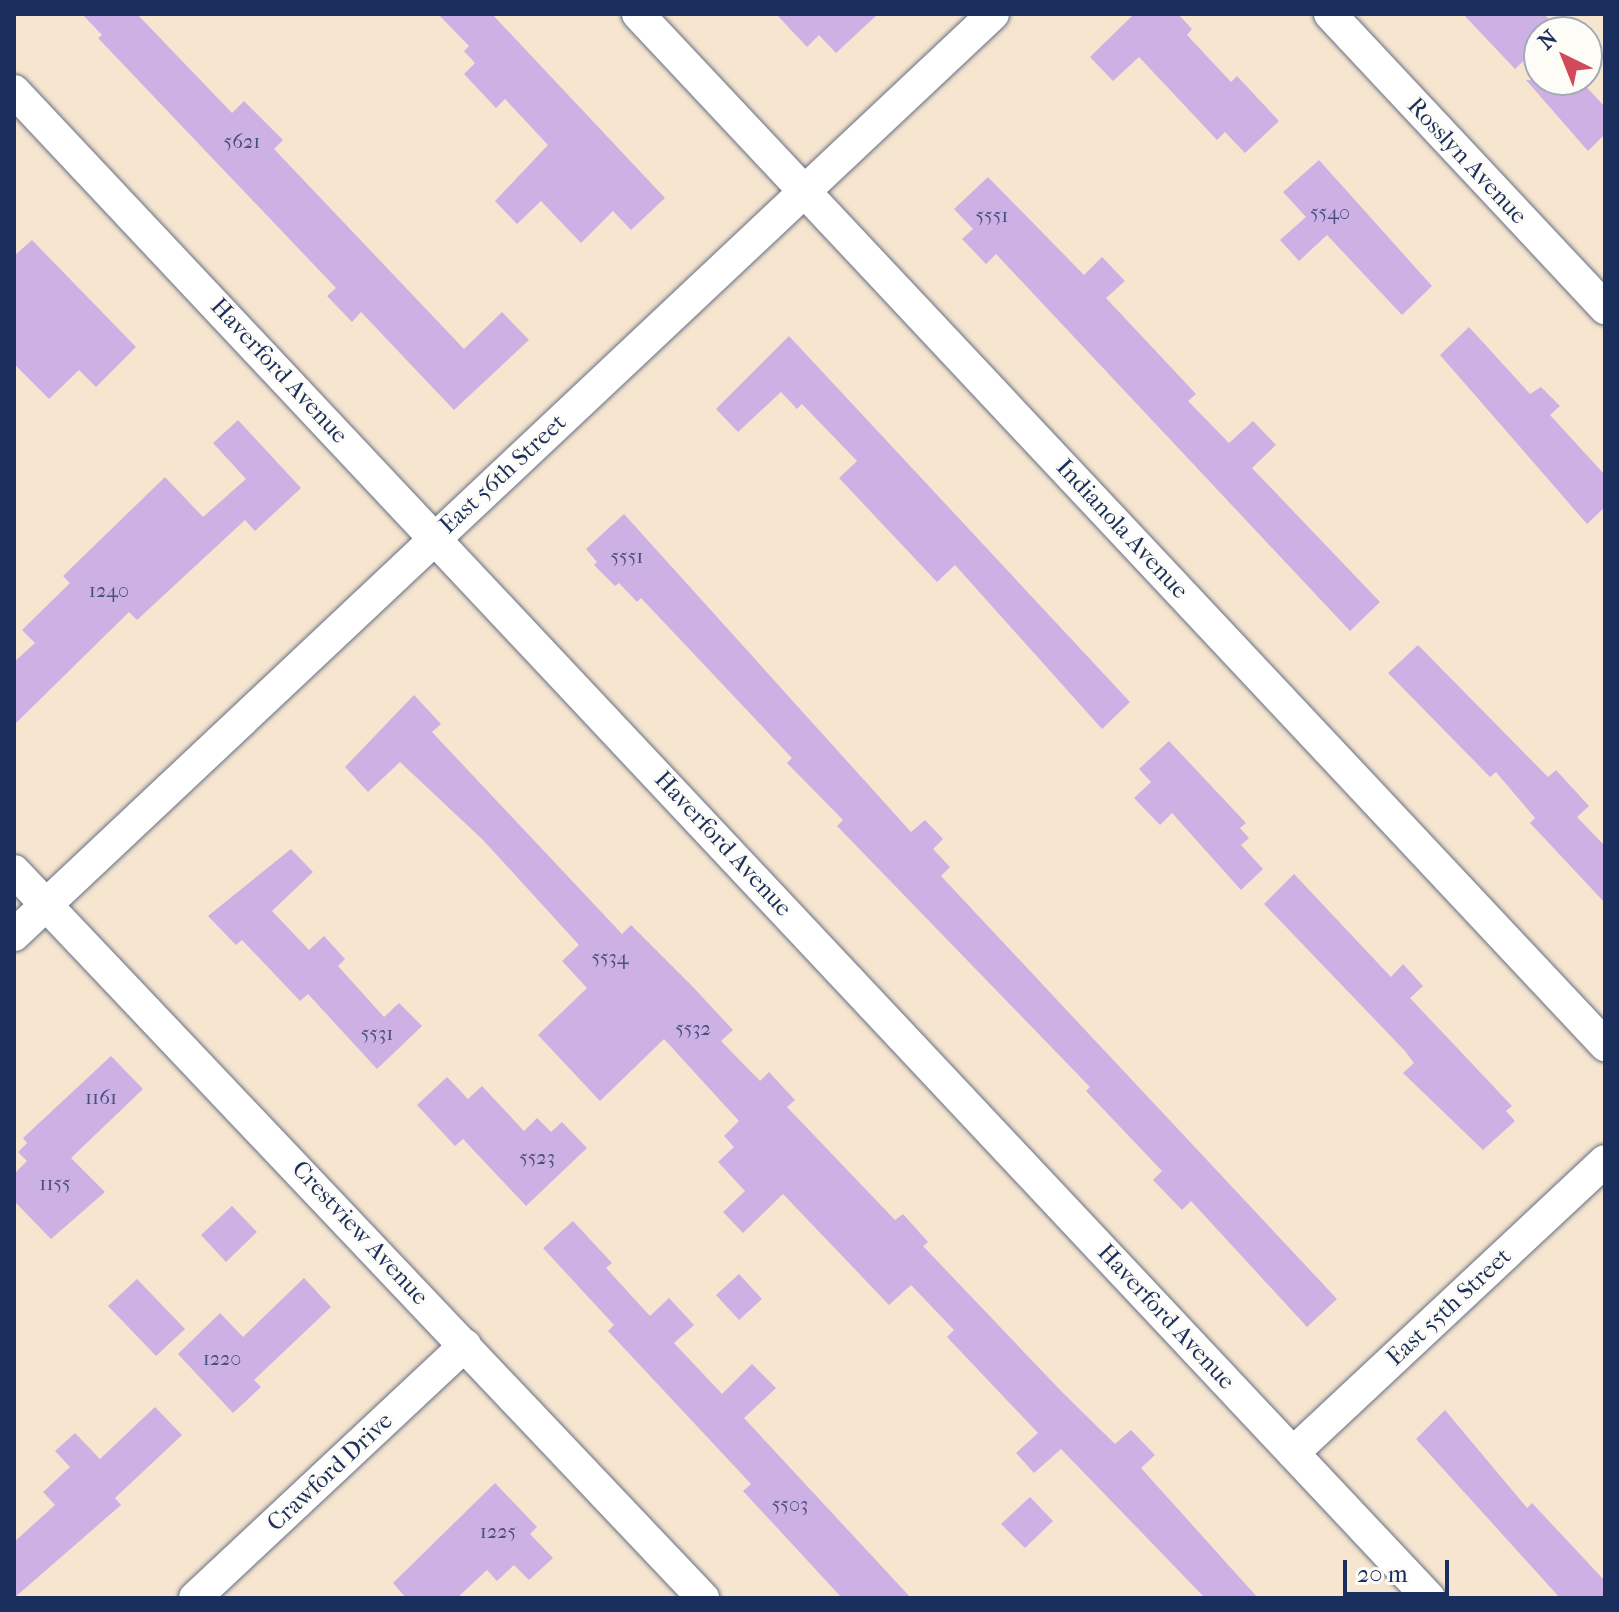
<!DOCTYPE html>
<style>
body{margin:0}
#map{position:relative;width:1619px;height:1612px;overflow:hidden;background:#f6e6cf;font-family:"IM FELL French Canon",serif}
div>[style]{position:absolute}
.building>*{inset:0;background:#ceb1e4}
.roads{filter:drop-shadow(0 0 2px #686f86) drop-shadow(0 0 2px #686f86)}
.street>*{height:32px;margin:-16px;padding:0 16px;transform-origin:16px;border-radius:16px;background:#fff}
span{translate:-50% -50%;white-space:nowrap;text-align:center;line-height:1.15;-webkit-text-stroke:6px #fdfcf7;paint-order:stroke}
.number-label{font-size:20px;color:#485080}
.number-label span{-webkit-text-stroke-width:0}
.street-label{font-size:24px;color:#1b2f5e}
.frame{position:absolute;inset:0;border:16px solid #1b2f5e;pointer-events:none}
.north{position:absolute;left:1523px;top:16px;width:80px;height:80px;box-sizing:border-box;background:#fdfcf7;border:2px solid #a3aaba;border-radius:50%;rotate:317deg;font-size:22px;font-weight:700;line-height:32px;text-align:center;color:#1b2f5e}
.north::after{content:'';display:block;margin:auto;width:28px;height:36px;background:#d1495b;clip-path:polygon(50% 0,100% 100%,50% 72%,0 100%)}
.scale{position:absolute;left:1343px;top:1560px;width:106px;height:36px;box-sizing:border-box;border:4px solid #1b2f5e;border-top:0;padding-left:10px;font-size:24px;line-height:28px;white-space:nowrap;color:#1b2f5e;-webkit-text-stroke:6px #fdfcf7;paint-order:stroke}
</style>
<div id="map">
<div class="building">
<i style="clip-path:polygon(82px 14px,137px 14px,232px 113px,244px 101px,283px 140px,274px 149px,464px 349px,502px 312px,529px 340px,454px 410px,361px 312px,352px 322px,327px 296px,336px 288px,98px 38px,102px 35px)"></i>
<i style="clip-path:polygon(438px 14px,492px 14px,665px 198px,631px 230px,613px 211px,581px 243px,541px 201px,517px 224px,495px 201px,548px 145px,505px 99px,496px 108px,464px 74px,475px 63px,464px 51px,469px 46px)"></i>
<i style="clip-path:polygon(776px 14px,878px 14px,836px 53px,819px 35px,807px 47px)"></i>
<i style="clip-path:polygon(1134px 14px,1178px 14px,1192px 29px,1187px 35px,1231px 82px,1237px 76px,1279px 121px,1245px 153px,1225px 132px,1217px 140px,1139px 57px,1113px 81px,1090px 57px)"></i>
<i style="clip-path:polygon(1463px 14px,1544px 14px,1558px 29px,1539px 32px,1539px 46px,1515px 69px)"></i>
<i style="clip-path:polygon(1526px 80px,1580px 80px,1605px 107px,1605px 134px,1588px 151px)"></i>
<i style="clip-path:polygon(1319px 160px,1432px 286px,1402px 315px,1327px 235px,1299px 261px,1280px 240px,1306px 217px,1283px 192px)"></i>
<i style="clip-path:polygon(988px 177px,1084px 275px,1102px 257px,1125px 281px,1106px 298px,1196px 394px,1188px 401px,1229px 443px,1253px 421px,1276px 445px,1252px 468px,1380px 602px,1350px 631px,996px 254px,986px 264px,962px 239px,973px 229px,954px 209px)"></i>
<i style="clip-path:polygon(32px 240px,136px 347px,96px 387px,79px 370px,49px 399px,14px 364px,14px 256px)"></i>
<i style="clip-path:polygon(1469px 327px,1530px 394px,1541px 387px,1560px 406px,1550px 415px,1605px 475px,1605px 507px,1587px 524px,1440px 355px)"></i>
<i style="clip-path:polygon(789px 336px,1130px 702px,1102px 729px,955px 565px,937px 582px,839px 478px,857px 461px,802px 404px,797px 409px,781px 392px,738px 432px,716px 409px)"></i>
<i style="clip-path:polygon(238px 420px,301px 488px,255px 531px,245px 520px,137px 620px,129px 612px,14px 725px,14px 662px,35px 643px,22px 630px,70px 583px,63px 576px,165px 477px,203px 517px,246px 479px,213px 443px)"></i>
<i style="clip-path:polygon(624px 514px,911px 832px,925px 820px,943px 839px,933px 849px,950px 867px,941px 876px,1337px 1299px,1307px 1327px,1191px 1201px,1182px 1210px,1153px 1180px,1162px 1171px,1086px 1091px,1090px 1087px,837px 826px,843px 820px,787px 763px,792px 758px,641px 598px,637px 602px,619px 583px,615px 586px,594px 565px,597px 562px,586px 549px)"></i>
<i style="clip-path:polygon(1418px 645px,1548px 777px,1556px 770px,1589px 806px,1577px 817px,1605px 846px,1605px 903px,1530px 823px,1535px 818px,1496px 772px,1490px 777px,1388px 673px)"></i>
<i style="clip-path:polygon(414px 695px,441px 724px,432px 732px,622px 934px,631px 925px,694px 988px,733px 1030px,721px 1041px,760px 1081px,769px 1072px,795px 1100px,787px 1107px,895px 1220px,903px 1214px,928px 1242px,923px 1246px,1061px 1391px,1115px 1444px,1131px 1430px,1155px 1455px,1141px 1468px,1258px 1598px,1205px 1598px,1061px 1449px,1034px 1473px,1016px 1453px,1038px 1433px,947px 1337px,954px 1330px,911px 1285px,889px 1305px,783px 1194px,743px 1233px,723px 1212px,745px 1191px,718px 1162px,734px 1147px,724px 1136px,739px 1121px,664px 1039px,600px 1101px,538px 1035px,587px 988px,562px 961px,579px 945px,483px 840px,400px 762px,368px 792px,345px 767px)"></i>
<i style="clip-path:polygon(1169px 741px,1246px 823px,1240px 828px,1249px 838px,1241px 845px,1263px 869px,1241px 890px,1172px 813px,1160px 825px,1134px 798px,1151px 782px,1139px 769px)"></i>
<i style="clip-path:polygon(291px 849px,313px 872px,272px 911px,309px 950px,324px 936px,345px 959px,338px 966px,384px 1017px,399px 1003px,422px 1026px,377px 1069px,308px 994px,300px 1001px,242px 940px,236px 945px,208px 916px)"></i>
<i style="clip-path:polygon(1294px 874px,1391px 977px,1403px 964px,1423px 986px,1410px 998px,1512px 1106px,1506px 1111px,1515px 1121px,1483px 1150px,1403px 1073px,1414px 1063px,1405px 1051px,1264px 904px)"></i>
<i style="clip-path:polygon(111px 1056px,143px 1089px,71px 1158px,105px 1192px,51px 1239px,14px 1201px,14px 1174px,27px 1161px,18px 1152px,27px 1143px,23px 1138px)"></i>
<i style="clip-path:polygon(447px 1077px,468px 1099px,482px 1086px,524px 1131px,537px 1118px,551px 1132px,562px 1122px,587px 1148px,526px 1206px,463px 1139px,455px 1146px,417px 1105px)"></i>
<i style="clip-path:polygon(232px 1206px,257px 1232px,226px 1262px,201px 1235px)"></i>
<i style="clip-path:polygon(573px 1221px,612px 1263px,606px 1268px,650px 1316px,669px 1298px,694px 1325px,674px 1343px,722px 1394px,752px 1364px,776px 1388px,744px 1418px,911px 1598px,842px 1598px,743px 1491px,751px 1484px,608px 1331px,614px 1325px,543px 1248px)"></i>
<i style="clip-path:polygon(739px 1274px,762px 1299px,739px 1320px,716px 1295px)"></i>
<i style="clip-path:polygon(304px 1278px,331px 1307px,254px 1380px,261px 1387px,233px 1413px,178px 1354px,220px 1313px,243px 1337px)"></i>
<i style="clip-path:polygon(137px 1279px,185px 1329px,156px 1356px,108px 1306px)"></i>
<i style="clip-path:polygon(155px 1407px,182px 1435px,115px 1498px,121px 1505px,14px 1598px,14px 1542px,55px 1505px,43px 1492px,70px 1467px,55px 1451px,75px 1433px,100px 1459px)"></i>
<i style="clip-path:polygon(1445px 1410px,1527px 1508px,1532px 1503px,1605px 1581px,1605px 1598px,1560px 1598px,1416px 1439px)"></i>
<i style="clip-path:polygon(495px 1483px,537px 1527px,530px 1534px,553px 1558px,529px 1580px,514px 1565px,497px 1581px,487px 1570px,457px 1598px,406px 1598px,393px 1583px)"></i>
<i style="clip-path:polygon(1030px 1497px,1053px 1521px,1025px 1548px,1001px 1524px)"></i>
</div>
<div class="roads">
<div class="street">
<i style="left:638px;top:14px;width:1414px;rotate:46.83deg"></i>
<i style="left:1330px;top:14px;width:403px;rotate:46.9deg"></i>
<i style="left:14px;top:91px;width:2067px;rotate:46.8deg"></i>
<i style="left:14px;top:871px;width:1002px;rotate:46.54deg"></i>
<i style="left:14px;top:935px;width:1344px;rotate:-43.25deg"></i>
<i style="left:1293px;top:1453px;width:427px;rotate:-43.1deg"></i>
<i style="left:195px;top:1598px;width:370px;rotate:-43.1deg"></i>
</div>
</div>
<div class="number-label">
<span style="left:242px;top:141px">5621</span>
<span style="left:1330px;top:212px">5540</span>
<span style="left:992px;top:215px">5551</span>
<span style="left:627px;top:556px">5551</span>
<span style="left:109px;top:590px">1240</span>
<span style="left:610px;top:957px">5534</span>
<span style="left:693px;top:1028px">5532</span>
<span style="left:377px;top:1033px">5531</span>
<span style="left:101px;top:1097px">1161</span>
<span style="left:537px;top:1157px">5523</span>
<span style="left:55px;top:1183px">1155</span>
<span style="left:222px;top:1358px">1220</span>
<span style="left:790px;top:1504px">5503</span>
<span style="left:498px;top:1531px">1225</span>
</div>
<div class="street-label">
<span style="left:1467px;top:161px;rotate:47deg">Rosslyn Avenue</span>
<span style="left:279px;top:371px;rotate:47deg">Haverford Avenue</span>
<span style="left:503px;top:474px;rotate:-43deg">East 56th Street</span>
<span style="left:1122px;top:529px;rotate:47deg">Indianola Avenue</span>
<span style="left:723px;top:844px;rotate:47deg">Haverford Avenue</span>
<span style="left:360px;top:1233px;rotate:47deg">Crestview Avenue</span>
<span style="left:1449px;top:1307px;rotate:-43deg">East 55th Street</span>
<span style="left:1166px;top:1317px;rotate:47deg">Haverford Avenue</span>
<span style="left:330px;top:1472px;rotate:-43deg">Crawford Drive</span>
</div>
<div class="frame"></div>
<div class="north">N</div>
<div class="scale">20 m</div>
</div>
